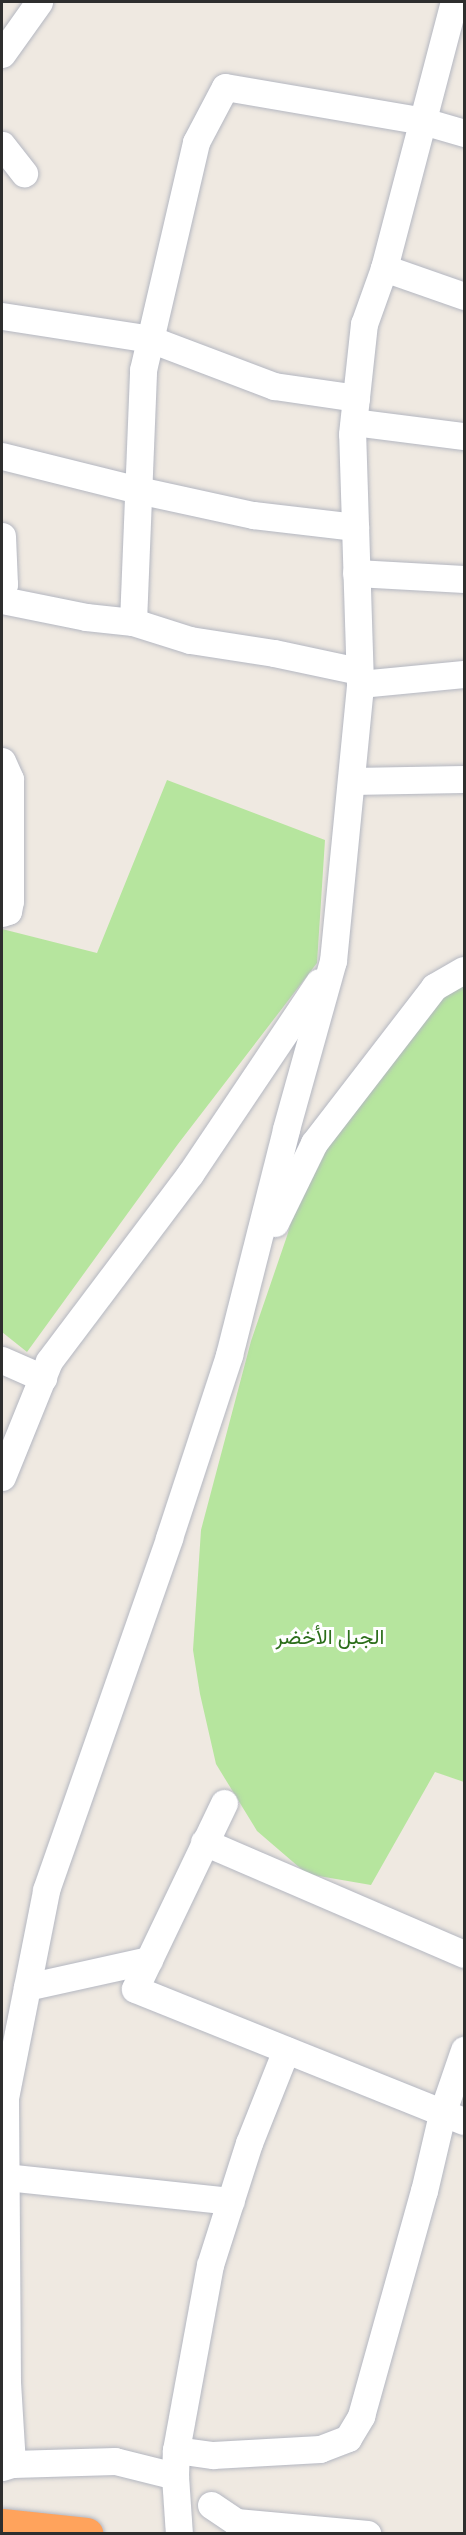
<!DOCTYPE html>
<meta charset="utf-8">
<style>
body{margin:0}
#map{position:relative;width:466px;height:2535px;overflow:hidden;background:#efe9e1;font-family:"Golos Text",Vazirmatn,sans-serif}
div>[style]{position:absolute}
.green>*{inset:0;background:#b6e59e}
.roads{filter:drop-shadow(0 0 2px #b4b7c1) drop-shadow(0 0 2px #b4b7c1)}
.minor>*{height:27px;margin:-13.5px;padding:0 13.5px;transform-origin:13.5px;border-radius:13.5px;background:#fff}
.highway>*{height:33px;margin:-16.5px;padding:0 16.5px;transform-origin:16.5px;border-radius:16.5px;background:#ffa35c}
span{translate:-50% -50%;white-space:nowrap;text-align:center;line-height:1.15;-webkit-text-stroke:6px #fff;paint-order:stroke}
.park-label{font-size:21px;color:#2c6e1b}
.frame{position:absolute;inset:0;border:3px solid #2e2e2e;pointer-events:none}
</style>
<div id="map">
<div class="green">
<i style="clip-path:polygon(167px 780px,325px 840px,317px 963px,178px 1144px,27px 1352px,2px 1332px,2px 929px,97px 953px)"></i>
<i style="clip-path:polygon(464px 970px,464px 1782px,435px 1772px,371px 1885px,307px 1874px,257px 1831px,216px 1764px,200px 1694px,193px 1650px,201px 1530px,251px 1341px,287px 1236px,314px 1143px)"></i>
</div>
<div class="roads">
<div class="minor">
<i style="left:2px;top:54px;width:64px;rotate:-54.6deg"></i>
<i style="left:2px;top:145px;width:36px;rotate:52deg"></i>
<i style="left:384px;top:268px;width:85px;rotate:19.3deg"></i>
<i style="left:2px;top:316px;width:150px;rotate:8.8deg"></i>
<i style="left:150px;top:339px;width:133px;rotate:20.8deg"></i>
<i style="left:274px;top:386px;width:83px;rotate:8.3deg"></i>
<i style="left:354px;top:422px;width:111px;rotate:7.3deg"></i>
<i style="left:2px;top:456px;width:140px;rotate:14deg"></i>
<i style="left:138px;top:490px;width:118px;rotate:12.3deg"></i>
<i style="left:253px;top:515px;width:103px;rotate:6.7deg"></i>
<i style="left:2px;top:536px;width:48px;rotate:87.6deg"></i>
<i style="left:4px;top:584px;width:6px;rotate:108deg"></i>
<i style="left:356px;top:573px;width:108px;rotate:3.2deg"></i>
<i style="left:2px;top:600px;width:86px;rotate:11.4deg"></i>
<i style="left:86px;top:617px;width:47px;rotate:6.1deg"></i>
<i style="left:133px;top:622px;width:60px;rotate:17.5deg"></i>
<i style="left:190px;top:640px;width:85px;rotate:8.8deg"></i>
<i style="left:274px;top:653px;width:87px;rotate:12deg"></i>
<i style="left:133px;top:622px;width:252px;rotate:-87.7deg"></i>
<i style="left:143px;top:370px;width:234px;rotate:-76.9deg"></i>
<i style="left:196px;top:142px;width:62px;rotate:-62.2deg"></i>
<i style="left:225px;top:87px;width:201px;rotate:9.7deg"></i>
<i style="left:423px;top:121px;width:43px;rotate:16.3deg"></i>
<i style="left:360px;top:684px;width:104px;rotate:-5.5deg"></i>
<i style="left:2px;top:761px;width:20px;rotate:66deg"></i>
<i style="left:10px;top:779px;width:122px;rotate:90deg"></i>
<i style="left:10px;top:901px;width:10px;rotate:101deg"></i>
<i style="left:8px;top:911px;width:6px;rotate:162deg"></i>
<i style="left:351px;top:781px;width:113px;rotate:-1deg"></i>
<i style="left:275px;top:1223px;width:89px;rotate:-64deg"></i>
<i style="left:314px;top:1143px;width:197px;rotate:-52.4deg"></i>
<i style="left:434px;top:987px;width:34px;rotate:-30deg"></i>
<i style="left:2px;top:1360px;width:45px;rotate:23.7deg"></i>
<i style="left:2px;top:1477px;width:125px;rotate:-67.9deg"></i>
<i style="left:49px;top:1361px;width:234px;rotate:-53deg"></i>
<i style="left:190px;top:1174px;width:231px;rotate:-56.1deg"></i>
<i style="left:224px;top:1803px;width:206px;rotate:115.6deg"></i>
<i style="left:135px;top:1989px;width:354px;rotate:21.9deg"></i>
<i style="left:204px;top:1842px;width:283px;rotate:23.3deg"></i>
<i style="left:27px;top:1987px;width:125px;rotate:-12.5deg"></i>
<i style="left:6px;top:2177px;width:226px;rotate:6.1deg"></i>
<i style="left:176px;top:2450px;width:188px;rotate:-79.6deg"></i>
<i style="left:210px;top:2265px;width:128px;rotate:-72.3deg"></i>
<i style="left:249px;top:2143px;width:100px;rotate:-68.3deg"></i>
<i style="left:12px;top:2464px;width:82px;rotate:-93.5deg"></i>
<i style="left:7px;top:2382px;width:284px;rotate:-90.4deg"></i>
<i style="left:5px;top:2098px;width:212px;rotate:-78.8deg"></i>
<i style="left:46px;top:1890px;width:373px;rotate:-70.7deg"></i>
<i style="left:169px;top:1538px;width:193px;rotate:-71.8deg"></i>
<i style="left:229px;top:1355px;width:233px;rotate:-75.8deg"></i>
<i style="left:286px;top:1129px;width:174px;rotate:-74.4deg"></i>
<i style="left:333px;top:961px;width:278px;rotate:-84.4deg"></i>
<i style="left:360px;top:684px;width:250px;rotate:-91.8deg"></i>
<i style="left:352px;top:434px;width:111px;rotate:-83.8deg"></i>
<i style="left:364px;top:324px;width:59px;rotate:-70.3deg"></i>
<i style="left:384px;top:268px;width:275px;rotate:-75.3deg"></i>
<i style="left:2px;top:2467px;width:10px;rotate:-17deg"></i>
<i style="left:12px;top:2464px;width:103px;rotate:-1.7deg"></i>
<i style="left:115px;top:2461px;width:62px;rotate:14deg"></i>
<i style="left:175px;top:2476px;width:58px;rotate:86.1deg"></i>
<i style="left:175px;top:2476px;width:26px;rotate:-88deg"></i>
<i style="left:176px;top:2450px;width:37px;rotate:8deg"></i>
<i style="left:213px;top:2455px;width:107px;rotate:-3.2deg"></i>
<i style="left:320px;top:2449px;width:30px;rotate:-21deg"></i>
<i style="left:348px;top:2438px;width:26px;rotate:-59deg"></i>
<i style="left:361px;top:2416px;width:234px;rotate:-74.4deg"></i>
<i style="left:424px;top:2191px;width:79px;rotate:-76.8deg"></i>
<i style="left:442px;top:2114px;width:68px;rotate:-71deg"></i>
<i style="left:211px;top:2505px;width:30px;rotate:34deg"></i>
<i style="left:236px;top:2522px;width:132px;rotate:5.2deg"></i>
</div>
<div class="highway">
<i style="left:2px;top:2525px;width:85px;rotate:6deg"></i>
</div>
</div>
<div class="park-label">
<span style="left:330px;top:1636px">الجبل الأخضر</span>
</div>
<div class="frame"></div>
</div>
